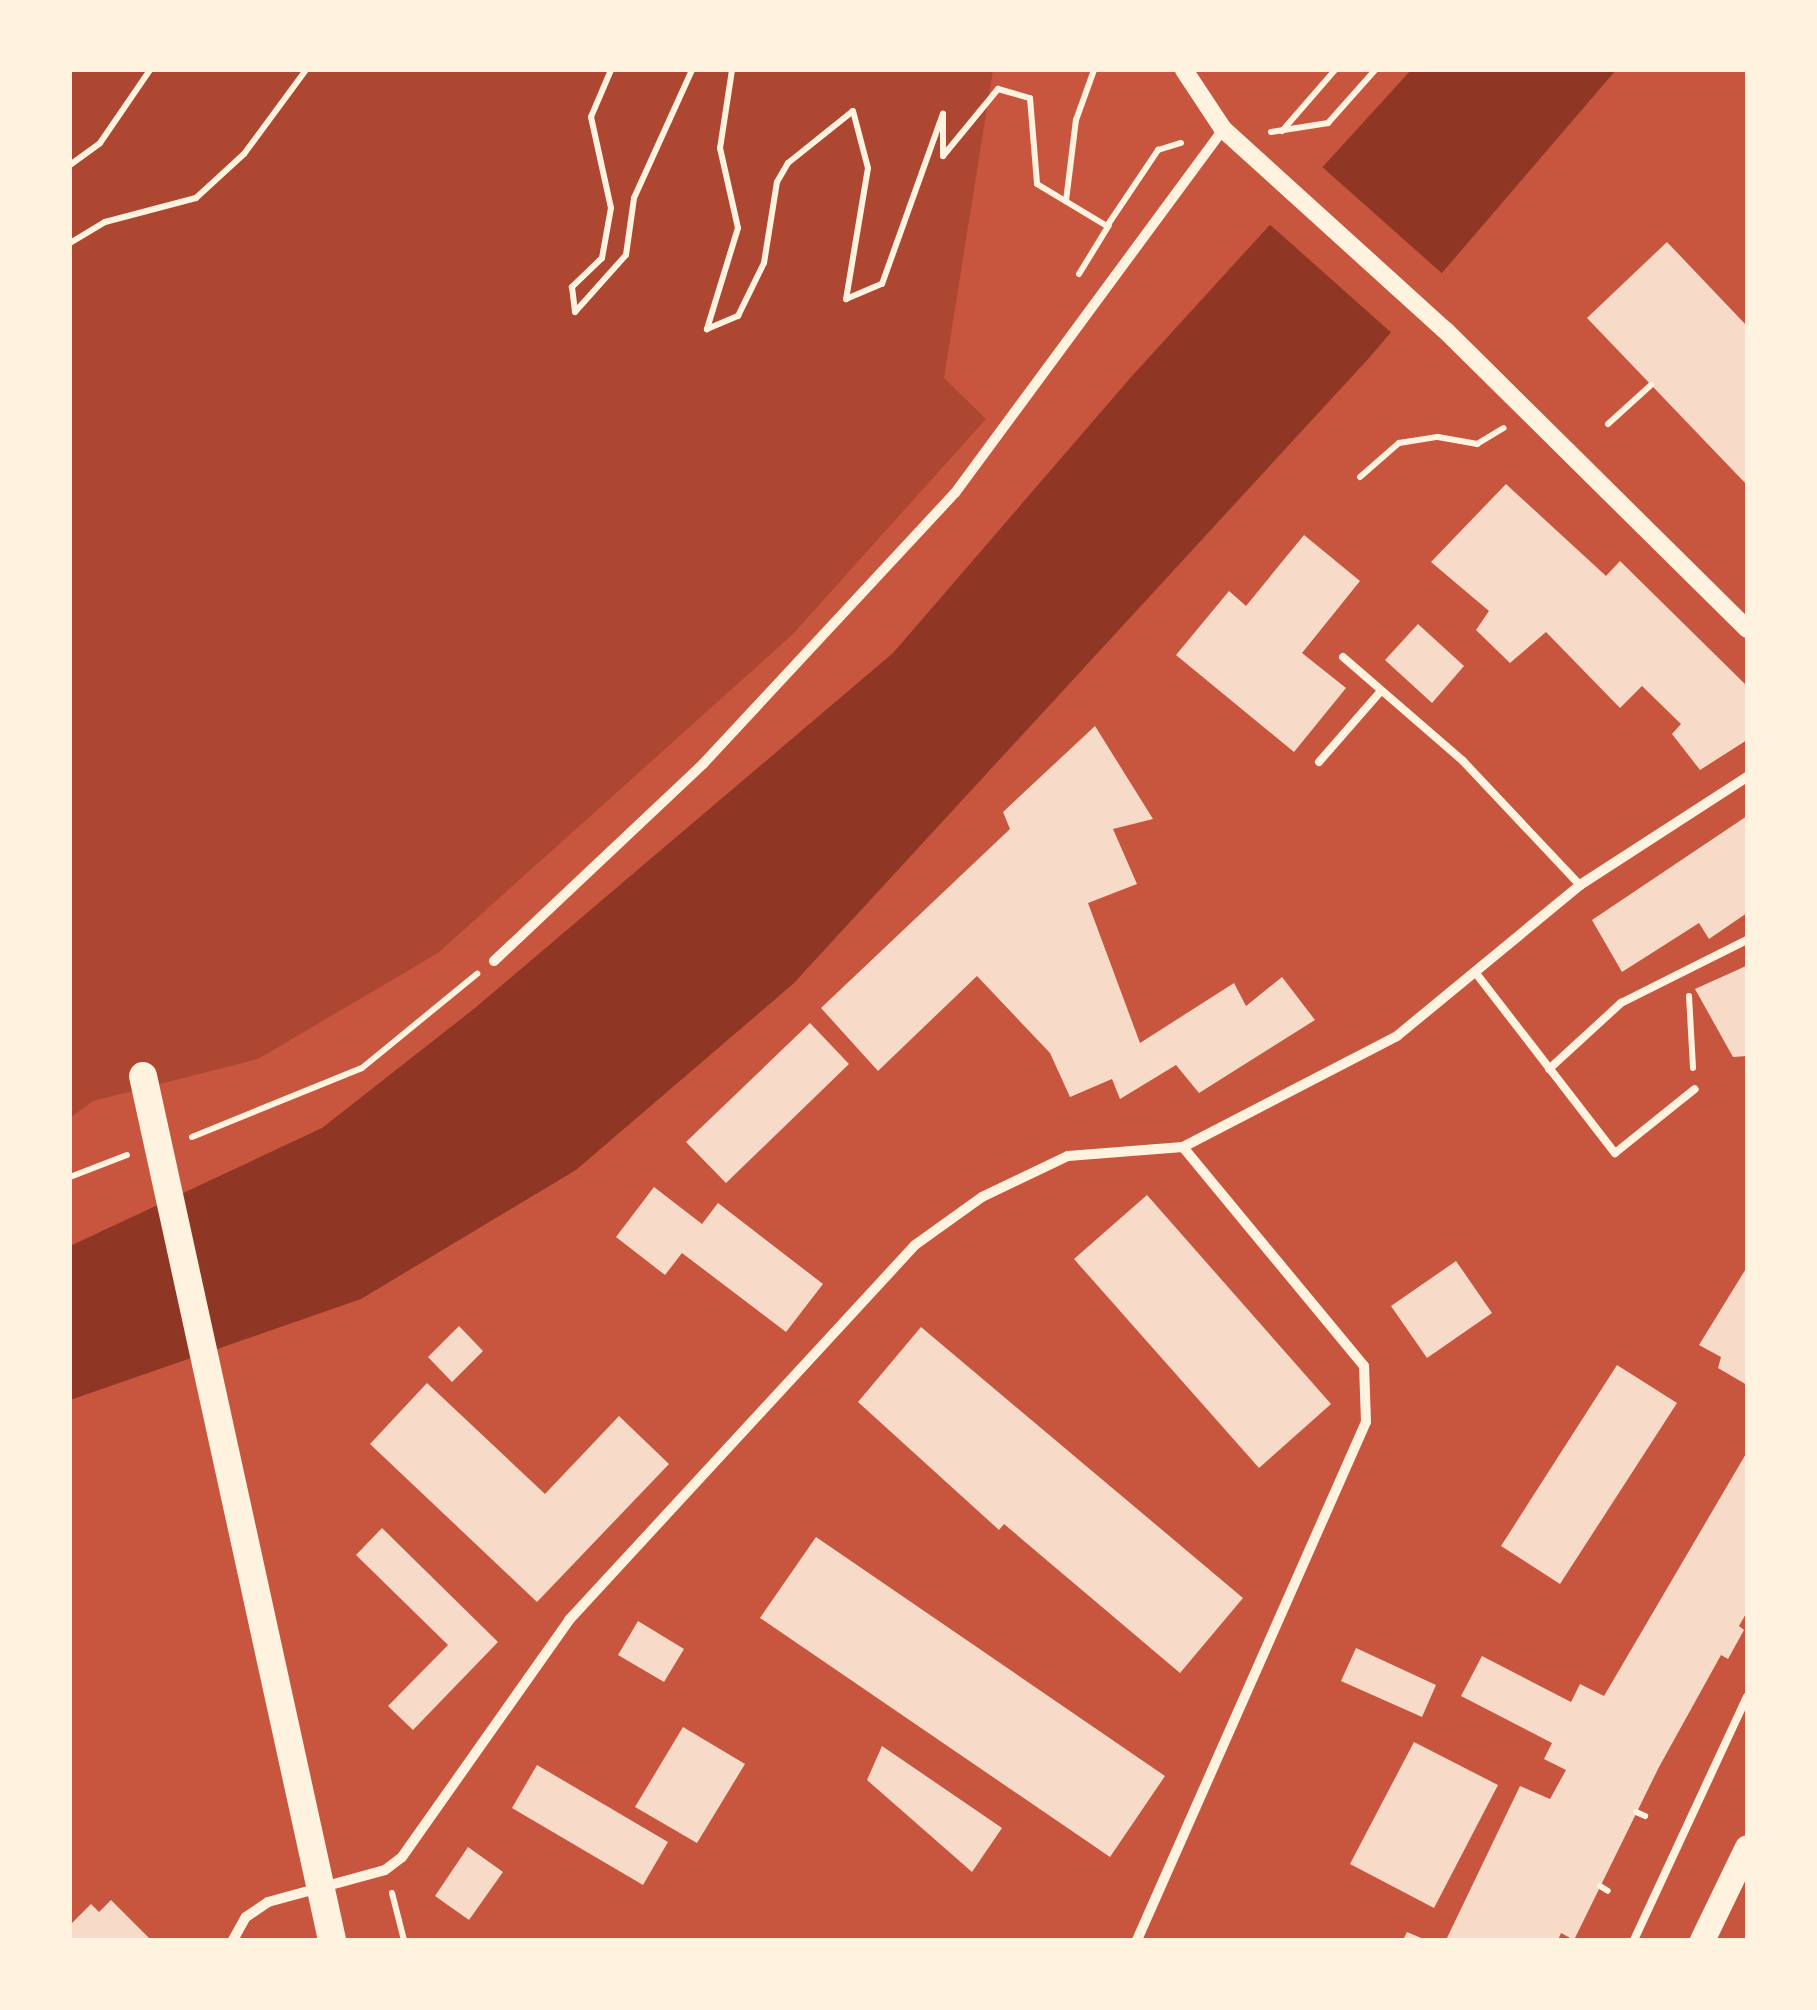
<!DOCTYPE html>
<style>
body{margin:0}
#map{position:relative;width:1817px;height:2010px;overflow:hidden;background:#c8553d;font-family:"PT Sans",sans-serif}
div>[style]{position:absolute}
.green>*{inset:0;background:#ae4732}
.water>*{inset:0;background:#8f3625}
.pier>*{inset:0;background:#c8553d}
.building>*{inset:0;background:#f7dbc8}
.path>*{height:6px;margin:-3px;padding:0 3px;transform-origin:3px;border-radius:3px;background:#fff3e0}
.service>*{height:8px;margin:-4px;padding:0 4px;transform-origin:4px;border-radius:4px;background:#fff3e0}
.minor>*{height:10px;margin:-5px;padding:0 5px;transform-origin:5px;border-radius:5px;background:#fff3e0}
.tertiary>*{height:18px;margin:-9px;padding:0 9px;transform-origin:9px;border-radius:9px;background:#fff3e0}
.primary>*{height:25px;margin:-12.5px;padding:0 12.5px;transform-origin:12.5px;border-radius:12.5px;background:#fff3e0}
.trunk>*{height:28px;margin:-14px;padding:0 14px;transform-origin:14px;border-radius:14px;background:#fff3e0}
span{translate:-50% -50%;white-space:nowrap;text-align:center;line-height:1.15;-webkit-text-stroke:8px #fff3e0;paint-order:stroke}
.frame{position:absolute;inset:0;border:72px solid #fff3e0;pointer-events:none}
</style>
<div id="map">
<div class="green">
<i style="clip-path:polygon(70px 70px,993px 70px,944px 378px,986px 419px,792px 635px,438px 953px,258px 1059px,93px 1101px,70px 1118px)"></i>
</div>
<div class="water">
<i style="clip-path:polygon(1411px 70px,1616px 70px,1369px 358px,793px 984px,576px 1170px,361px 1299px,70px 1400px,70px 1246px,322px 1128px,475px 1008px,893px 653px,1132px 376px)"></i>
</div>
<div class="pier">
<i style="clip-path:polygon(1320px 165px,1446px 277px,1395px 336px,1267px 222px)"></i>
</div>
<div class="building">
<i style="clip-path:polygon(1667px 242px,1747px 326px,1747px 485px,1587px 318px)"></i>
<i style="clip-path:polygon(1506px 484px,1606px 576px,1620px 561px,1747px 686px,1747px 740px,1700px 770px,1672px 734px,1681px 724px,1642px 686px,1620px 708px,1546px 632px,1510px 663px,1476px 630px,1489px 611px,1431px 562px)"></i>
<i style="clip-path:polygon(1304px 535px,1360px 581px,1302px 653px,1346px 688px,1294px 752px,1176px 655px,1229px 591px,1246px 606px)"></i>
<i style="clip-path:polygon(1418px 624px,1464px 666px,1432px 703px,1385px 660px)"></i>
<i style="clip-path:polygon(1095px 726px,1153px 819px,1113px 829px,1137px 884px,1088px 903px,1140px 1043px,1234px 983px,1246px 1006px,1282px 977px,1315px 1020px,1199px 1093px,1176px 1065px,1120px 1099px,1112px 1079px,1070px 1097px,1050px 1053px,977px 976px,878px 1071px,821px 1008px,1010px 829px,1003px 812px)"></i>
<i style="clip-path:polygon(1747px 816px,1747px 913px,1709px 939px,1699px 923px,1622px 972px,1592px 920px)"></i>
<i style="clip-path:polygon(1747px 957px,1747px 1056px,1733px 1057px,1695px 989px,1746px 966px)"></i>
<i style="clip-path:polygon(810px 1023px,849px 1064px,726px 1183px,686px 1142px)"></i>
<i style="clip-path:polygon(654px 1187px,702px 1224px,718px 1203px,823px 1284px,786px 1332px,682px 1253px,665px 1275px,616px 1237px)"></i>
<i style="clip-path:polygon(1147px 1195px,1331px 1404px,1259px 1468px,1074px 1259px)"></i>
<i style="clip-path:polygon(1456px 1261px,1492px 1313px,1427px 1358px,1391px 1306px)"></i>
<i style="clip-path:polygon(1747px 1267px,1747px 1385px,1718px 1368px,1721px 1357px,1699px 1345px)"></i>
<i style="clip-path:polygon(459px 1326px,483px 1351px,452px 1382px,428px 1357px)"></i>
<i style="clip-path:polygon(921px 1327px,1243px 1598px,1180px 1673px,1004px 1524px,999px 1530px,858px 1402px)"></i>
<i style="clip-path:polygon(1617px 1365px,1677px 1403px,1560px 1584px,1501px 1546px)"></i>
<i style="clip-path:polygon(427px 1383px,545px 1494px,619px 1416px,669px 1464px,537px 1602px,370px 1444px)"></i>
<i style="clip-path:polygon(1747px 1452px,1747px 1612px,1739px 1626px,1744px 1630px,1728px 1659px,1721px 1655px,1659px 1767px,1574px 1940px,1561px 1933px,1558px 1940px,1446px 1940px,1520px 1786px,1550px 1799px,1566px 1770px,1544px 1759px,1552px 1743px,1461px 1696px,1482px 1656px,1571px 1702px,1580px 1684px,1604px 1696px)"></i>
<i style="clip-path:polygon(382px 1528px,498px 1642px,413px 1730px,388px 1706px,448px 1645px,356px 1555px)"></i>
<i style="clip-path:polygon(816px 1537px,1165px 1776px,1110px 1857px,760px 1618px)"></i>
<i style="clip-path:polygon(638px 1621px,684px 1649px,664px 1682px,618px 1655px)"></i>
<i style="clip-path:polygon(1356px 1648px,1436px 1685px,1422px 1717px,1341px 1681px)"></i>
<i style="clip-path:polygon(683px 1727px,745px 1764px,697px 1843px,635px 1807px)"></i>
<i style="clip-path:polygon(1414px 1742px,1498px 1785px,1434px 1908px,1350px 1864px)"></i>
<i style="clip-path:polygon(882px 1746px,1002px 1828px,972px 1872px,867px 1780px)"></i>
<i style="clip-path:polygon(537px 1765px,668px 1842px,643px 1885px,512px 1808px)"></i>
<i style="clip-path:polygon(468px 1847px,503px 1872px,469px 1920px,435px 1896px)"></i>
<i style="clip-path:polygon(111px 1900px,151px 1940px,70px 1940px,70px 1925px,91px 1904px,99px 1912px)"></i>
<i style="clip-path:polygon(1407px 1932px,1426px 1940px,1403px 1940px)"></i>
</div>
<div class="path">
<i style="left:611px;top:70px;width:51px;rotate:113.1deg"></i>
<i style="left:591px;top:117px;width:93px;rotate:77.6deg"></i>
<i style="left:611px;top:208px;width:51px;rotate:100.2deg"></i>
<i style="left:602px;top:258px;width:42px;rotate:136deg"></i>
<i style="left:572px;top:287px;width:25px;rotate:83deg"></i>
<i style="left:575px;top:312px;width:76px;rotate:-48.2deg"></i>
<i style="left:626px;top:255px;width:58px;rotate:-82deg"></i>
<i style="left:634px;top:198px;width:141px;rotate:-65.6deg"></i>
<i style="left:732px;top:70px;width:79px;rotate:98.7deg"></i>
<i style="left:720px;top:148px;width:82px;rotate:77.3deg"></i>
<i style="left:738px;top:228px;width:106px;rotate:107.1deg"></i>
<i style="left:707px;top:329px;width:34px;rotate:-23deg"></i>
<i style="left:738px;top:316px;width:59px;rotate:-63.9deg"></i>
<i style="left:764px;top:263px;width:82px;rotate:-80.9deg"></i>
<i style="left:777px;top:182px;width:22px;rotate:-60deg"></i>
<i style="left:788px;top:163px;width:83px;rotate:-38.7deg"></i>
<i style="left:853px;top:111px;width:59px;rotate:75.3deg"></i>
<i style="left:868px;top:168px;width:133px;rotate:99.5deg"></i>
<i style="left:846px;top:299px;width:39px;rotate:-23deg"></i>
<i style="left:882px;top:284px;width:181px;rotate:-70.3deg"></i>
<i style="left:943px;top:114px;width:42px;rotate:90deg"></i>
<i style="left:943px;top:156px;width:87px;rotate:-50.6deg"></i>
<i style="left:998px;top:89px;width:33px;rotate:16deg"></i>
<i style="left:1030px;top:98px;width:86px;rotate:85.3deg"></i>
<i style="left:1037px;top:184px;width:82px;rotate:31deg"></i>
<i style="left:1107px;top:226px;width:92px;rotate:-56.1deg"></i>
<i style="left:1158px;top:150px;width:24px;rotate:-17deg"></i>
<i style="left:1282px;top:131px;width:81px;rotate:-49deg"></i>
<i style="left:1271px;top:132px;width:58px;rotate:-9deg"></i>
<i style="left:1328px;top:123px;width:71px;rotate:-48.4deg"></i>
<i style="left:70px;top:165px;width:37px;rotate:-36deg"></i>
<i style="left:100px;top:143px;width:88px;rotate:-55.6deg"></i>
<i style="left:1066px;top:201px;width:82px;rotate:-83deg"></i>
<i style="left:1076px;top:120px;width:53px;rotate:-70.2deg"></i>
<i style="left:70px;top:243px;width:41px;rotate:-31deg"></i>
<i style="left:105px;top:222px;width:94px;rotate:-14.8deg"></i>
<i style="left:196px;top:198px;width:65px;rotate:-42.5deg"></i>
<i style="left:244px;top:154px;width:104px;rotate:-53.6deg"></i>
<i style="left:1079px;top:274px;width:57px;rotate:-58.5deg"></i>
<i style="left:1608px;top:424px;width:58px;rotate:-42.2deg"></i>
<i style="left:1360px;top:477px;width:52px;rotate:-41.1deg"></i>
<i style="left:1399px;top:443px;width:39px;rotate:-9deg"></i>
<i style="left:1438px;top:437px;width:40px;rotate:10deg"></i>
<i style="left:1477px;top:444px;width:31px;rotate:-31deg"></i>
<i style="left:1689px;top:996px;width:72px;rotate:86.8deg"></i>
<i style="left:192px;top:1137px;width:183px;rotate:-22.1deg"></i>
<i style="left:362px;top:1068px;width:149px;rotate:-39.3deg"></i>
<i style="left:70px;top:1177px;width:61px;rotate:-21.1deg"></i>
<i style="left:1636px;top:1812px;width:10px;rotate:24deg"></i>
<i style="left:1600px;top:1886px;width:9px;rotate:32deg"></i>
<i style="left:392px;top:1893px;width:49px;rotate:75.7deg"></i>
</div>
<div class="service">
<i style="left:1343px;top:657px;width:159px;rotate:40.9deg"></i>
<i style="left:1463px;top:761px;width:170px;rotate:46.7deg"></i>
<i style="left:1319px;top:762px;width:93px;rotate:-48.9deg"></i>
<i style="left:1475px;top:972px;width:229px;rotate:52.3deg"></i>
<i style="left:1615px;top:1153px;width:102px;rotate:-38.7deg"></i>
<i style="left:1549px;top:1069px;width:98px;rotate:-42.5deg"></i>
<i style="left:1621px;top:1003px;width:141px;rotate:-26.6deg"></i>
<i style="left:1634px;top:1940px;width:268px;rotate:-65.1deg"></i>
</div>
<div class="minor">
<i style="left:494px;top:961px;width:287px;rotate:-43.3deg"></i>
<i style="left:703px;top:764px;width:370px;rotate:-47.1deg"></i>
<i style="left:955px;top:493px;width:452px;rotate:-53.6deg"></i>
<i style="left:233px;top:1940px;width:26px;rotate:-61deg"></i>
<i style="left:246px;top:1917px;width:27px;rotate:-34deg"></i>
<i style="left:268px;top:1902px;width:121px;rotate:-15.3deg"></i>
<i style="left:385px;top:1870px;width:21px;rotate:-37deg"></i>
<i style="left:402px;top:1857px;width:290px;rotate:-54.8deg"></i>
<i style="left:569px;top:1620px;width:510px;rotate:-47.3deg"></i>
<i style="left:915px;top:1245px;width:82px;rotate:-35.6deg"></i>
<i style="left:982px;top:1197px;width:95px;rotate:-25.5deg"></i>
<i style="left:1068px;top:1156px;width:115px;rotate:-4.5deg"></i>
<i style="left:1183px;top:1147px;width:241px;rotate:-27.4deg"></i>
<i style="left:1397px;top:1036px;width:237px;rotate:-39.5deg"></i>
<i style="left:1580px;top:885px;width:199px;rotate:-32.9deg"></i>
<i style="left:1137px;top:1940px;width:566px;rotate:-66.15deg"></i>
<i style="left:1366px;top:1422px;width:56px;rotate:-92deg"></i>
<i style="left:1364px;top:1366px;width:284px;rotate:-129.6deg"></i>
</div>
<div class="tertiary">
<i style="left:1184px;top:70px;width:71px;rotate:56.5deg"></i>
<i style="left:1223px;top:129px;width:299px;rotate:42.2deg"></i>
<i style="left:1445px;top:330px;width:425px;rotate:44.7deg"></i>
</div>
<div class="primary">
<i style="left:1702px;top:1940px;width:103px;rotate:-64.2deg"></i>
</div>
<div class="trunk">
<i style="left:143px;top:1076px;width:884px;rotate:77.66deg"></i>
</div>
<div class="frame"></div>
</div>
